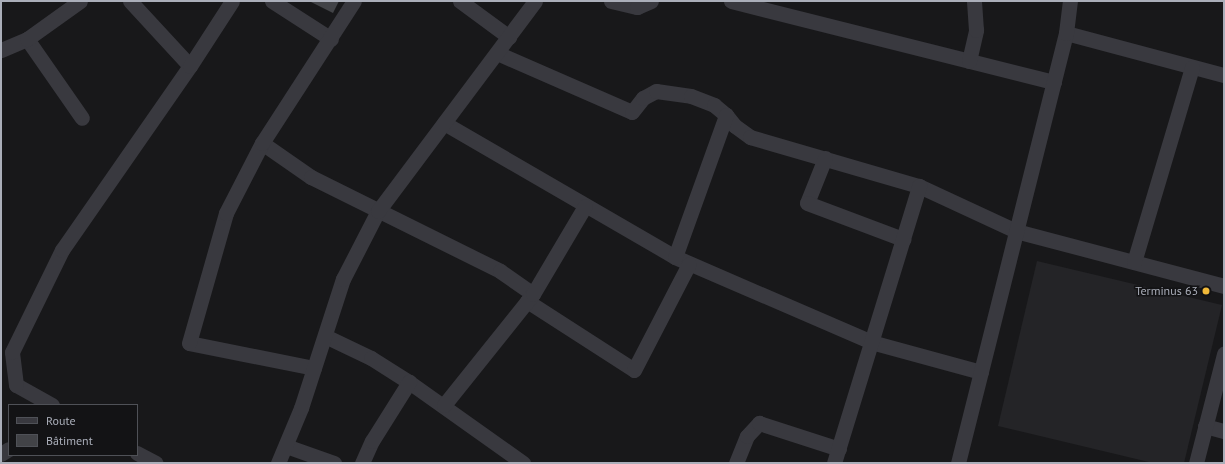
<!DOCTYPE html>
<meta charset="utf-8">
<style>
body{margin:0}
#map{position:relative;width:1225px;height:464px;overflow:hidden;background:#18181a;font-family:"PT Sans",sans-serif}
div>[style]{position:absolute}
.built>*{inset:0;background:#242427}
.building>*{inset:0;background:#424347}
.minor>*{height:15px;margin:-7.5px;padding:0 7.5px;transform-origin:7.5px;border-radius:7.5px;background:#39393f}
.dots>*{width:11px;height:11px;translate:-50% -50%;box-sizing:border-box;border:2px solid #131315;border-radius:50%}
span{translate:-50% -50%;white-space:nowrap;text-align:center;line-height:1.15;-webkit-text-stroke:3px #131315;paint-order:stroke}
.poi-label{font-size:12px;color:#aaaeb9}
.right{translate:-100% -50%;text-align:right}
.frame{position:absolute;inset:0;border:2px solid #aaaeb9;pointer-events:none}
.legend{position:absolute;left:8px;top:404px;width:130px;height:52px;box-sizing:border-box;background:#131315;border:1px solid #4f5157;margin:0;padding:5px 7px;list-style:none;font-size:12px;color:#aaaeb9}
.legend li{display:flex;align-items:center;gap:8px;height:20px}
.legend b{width:20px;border:1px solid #4f5157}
</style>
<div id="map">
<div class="built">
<i style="clip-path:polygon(1037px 261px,1222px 305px,1184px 463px,1153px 463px,998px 426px)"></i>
</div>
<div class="building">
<i style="clip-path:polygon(309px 1px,339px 1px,333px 13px)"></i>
</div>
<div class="minor">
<i style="left:130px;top:1px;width:88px;rotate:47.3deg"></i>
<i style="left:272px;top:1px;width:70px;rotate:32.8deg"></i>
<i style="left:460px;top:1px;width:61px;rotate:36.3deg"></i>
<i style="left:611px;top:1px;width:27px;rotate:13deg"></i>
<i style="left:637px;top:7px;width:15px;rotate:-23deg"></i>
<i style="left:731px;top:1px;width:333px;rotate:14.1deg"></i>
<i style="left:1066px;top:33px;width:163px;rotate:14.9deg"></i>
<i style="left:27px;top:39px;width:96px;rotate:55.2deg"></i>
<i style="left:1px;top:50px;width:28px;rotate:-23deg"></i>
<i style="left:27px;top:39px;width:65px;rotate:-35.6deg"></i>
<i style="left:497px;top:53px;width:147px;rotate:23.6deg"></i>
<i style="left:632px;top:112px;width:18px;rotate:-52deg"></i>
<i style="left:643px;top:98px;width:15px;rotate:-28deg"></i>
<i style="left:656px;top:91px;width:35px;rotate:8deg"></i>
<i style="left:691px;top:96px;width:25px;rotate:21deg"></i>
<i style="left:714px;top:105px;width:16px;rotate:40deg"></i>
<i style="left:726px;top:115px;width:14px;rotate:51deg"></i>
<i style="left:735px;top:126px;width:19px;rotate:36deg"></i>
<i style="left:750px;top:137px;width:176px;rotate:16.2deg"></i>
<i style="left:919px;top:186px;width:107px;rotate:24.9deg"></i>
<i style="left:1016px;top:231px;width:215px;rotate:14.8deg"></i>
<i style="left:969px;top:61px;width:32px;rotate:-77deg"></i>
<i style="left:976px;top:30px;width:29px;rotate:-94deg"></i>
<i style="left:444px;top:123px;width:267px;rotate:30.1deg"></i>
<i style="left:675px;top:257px;width:214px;rotate:23.4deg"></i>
<i style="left:871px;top:342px;width:114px;rotate:15.3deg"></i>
<i style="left:262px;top:143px;width:60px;rotate:34.8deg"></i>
<i style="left:311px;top:177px;width:211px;rotate:26.4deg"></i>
<i style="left:500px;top:271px;width:40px;rotate:34.9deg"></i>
<i style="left:825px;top:158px;width:48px;rotate:111.8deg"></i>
<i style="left:807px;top:203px;width:103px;rotate:20.6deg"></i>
<i style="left:675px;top:257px;width:151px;rotate:-70.2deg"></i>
<i style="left:1134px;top:262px;width:203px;rotate:-73.4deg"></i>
<i style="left:527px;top:301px;width:127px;rotate:32.8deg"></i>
<i style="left:634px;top:370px;width:119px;rotate:-62.6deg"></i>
<i style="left:325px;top:336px;width:51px;rotate:25.6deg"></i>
<i style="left:371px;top:358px;width:45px;rotate:32.3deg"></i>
<i style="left:409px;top:382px;width:140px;rotate:35.4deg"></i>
<i style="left:314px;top:368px;width:127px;rotate:-168.7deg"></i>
<i style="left:189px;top:343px;width:135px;rotate:-74.1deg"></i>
<i style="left:226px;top:213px;width:79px;rotate:-62.8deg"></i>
<i style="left:262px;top:143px;width:169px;rotate:-57.1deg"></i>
<i style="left:52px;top:405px;width:41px;rotate:-150.9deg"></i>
<i style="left:16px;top:385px;width:33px;rotate:-97deg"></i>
<i style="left:12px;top:352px;width:114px;rotate:-63.9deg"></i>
<i style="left:62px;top:250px;width:224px;rotate:-55.2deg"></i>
<i style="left:190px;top:66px;width:77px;rotate:-57.1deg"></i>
<i style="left:444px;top:405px;width:142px;rotate:-51.3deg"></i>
<i style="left:533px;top:294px;width:102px;rotate:-59.4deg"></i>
<i style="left:1205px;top:426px;width:20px;rotate:15deg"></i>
<i style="left:286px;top:446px;width:51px;rotate:19.5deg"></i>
<i style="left:137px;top:453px;width:21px;rotate:28deg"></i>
<i style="left:1px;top:454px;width:9px;rotate:-32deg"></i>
<i style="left:278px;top:463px;width:60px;rotate:-67.3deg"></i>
<i style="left:301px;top:408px;width:136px;rotate:-72deg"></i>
<i style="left:343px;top:279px;width:76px;rotate:-62.8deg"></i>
<i style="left:378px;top:211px;width:262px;rotate:-53.2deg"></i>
<i style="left:362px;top:463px;width:24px;rotate:-66deg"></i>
<i style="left:372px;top:441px;width:70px;rotate:-57.9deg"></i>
<i style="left:736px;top:463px;width:29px;rotate:-68deg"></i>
<i style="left:747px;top:436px;width:18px;rotate:-47deg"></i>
<i style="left:759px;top:423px;width:84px;rotate:18deg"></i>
<i style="left:834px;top:463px;width:290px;rotate:-72.9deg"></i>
<i style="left:958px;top:463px;width:443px;rotate:-75.9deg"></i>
<i style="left:1066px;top:33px;width:32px;rotate:-83deg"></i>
<i style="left:1196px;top:463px;width:113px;rotate:-75.6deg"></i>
</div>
<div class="dots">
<i style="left:1206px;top:291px;background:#f1b939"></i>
</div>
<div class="poi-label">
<span class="right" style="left:1198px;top:291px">Terminus 63</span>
</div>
<div class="frame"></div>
<ul class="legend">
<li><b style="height:5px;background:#39393f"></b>Route</li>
<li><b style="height:11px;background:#424347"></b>Bâtiment</li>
</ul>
</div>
